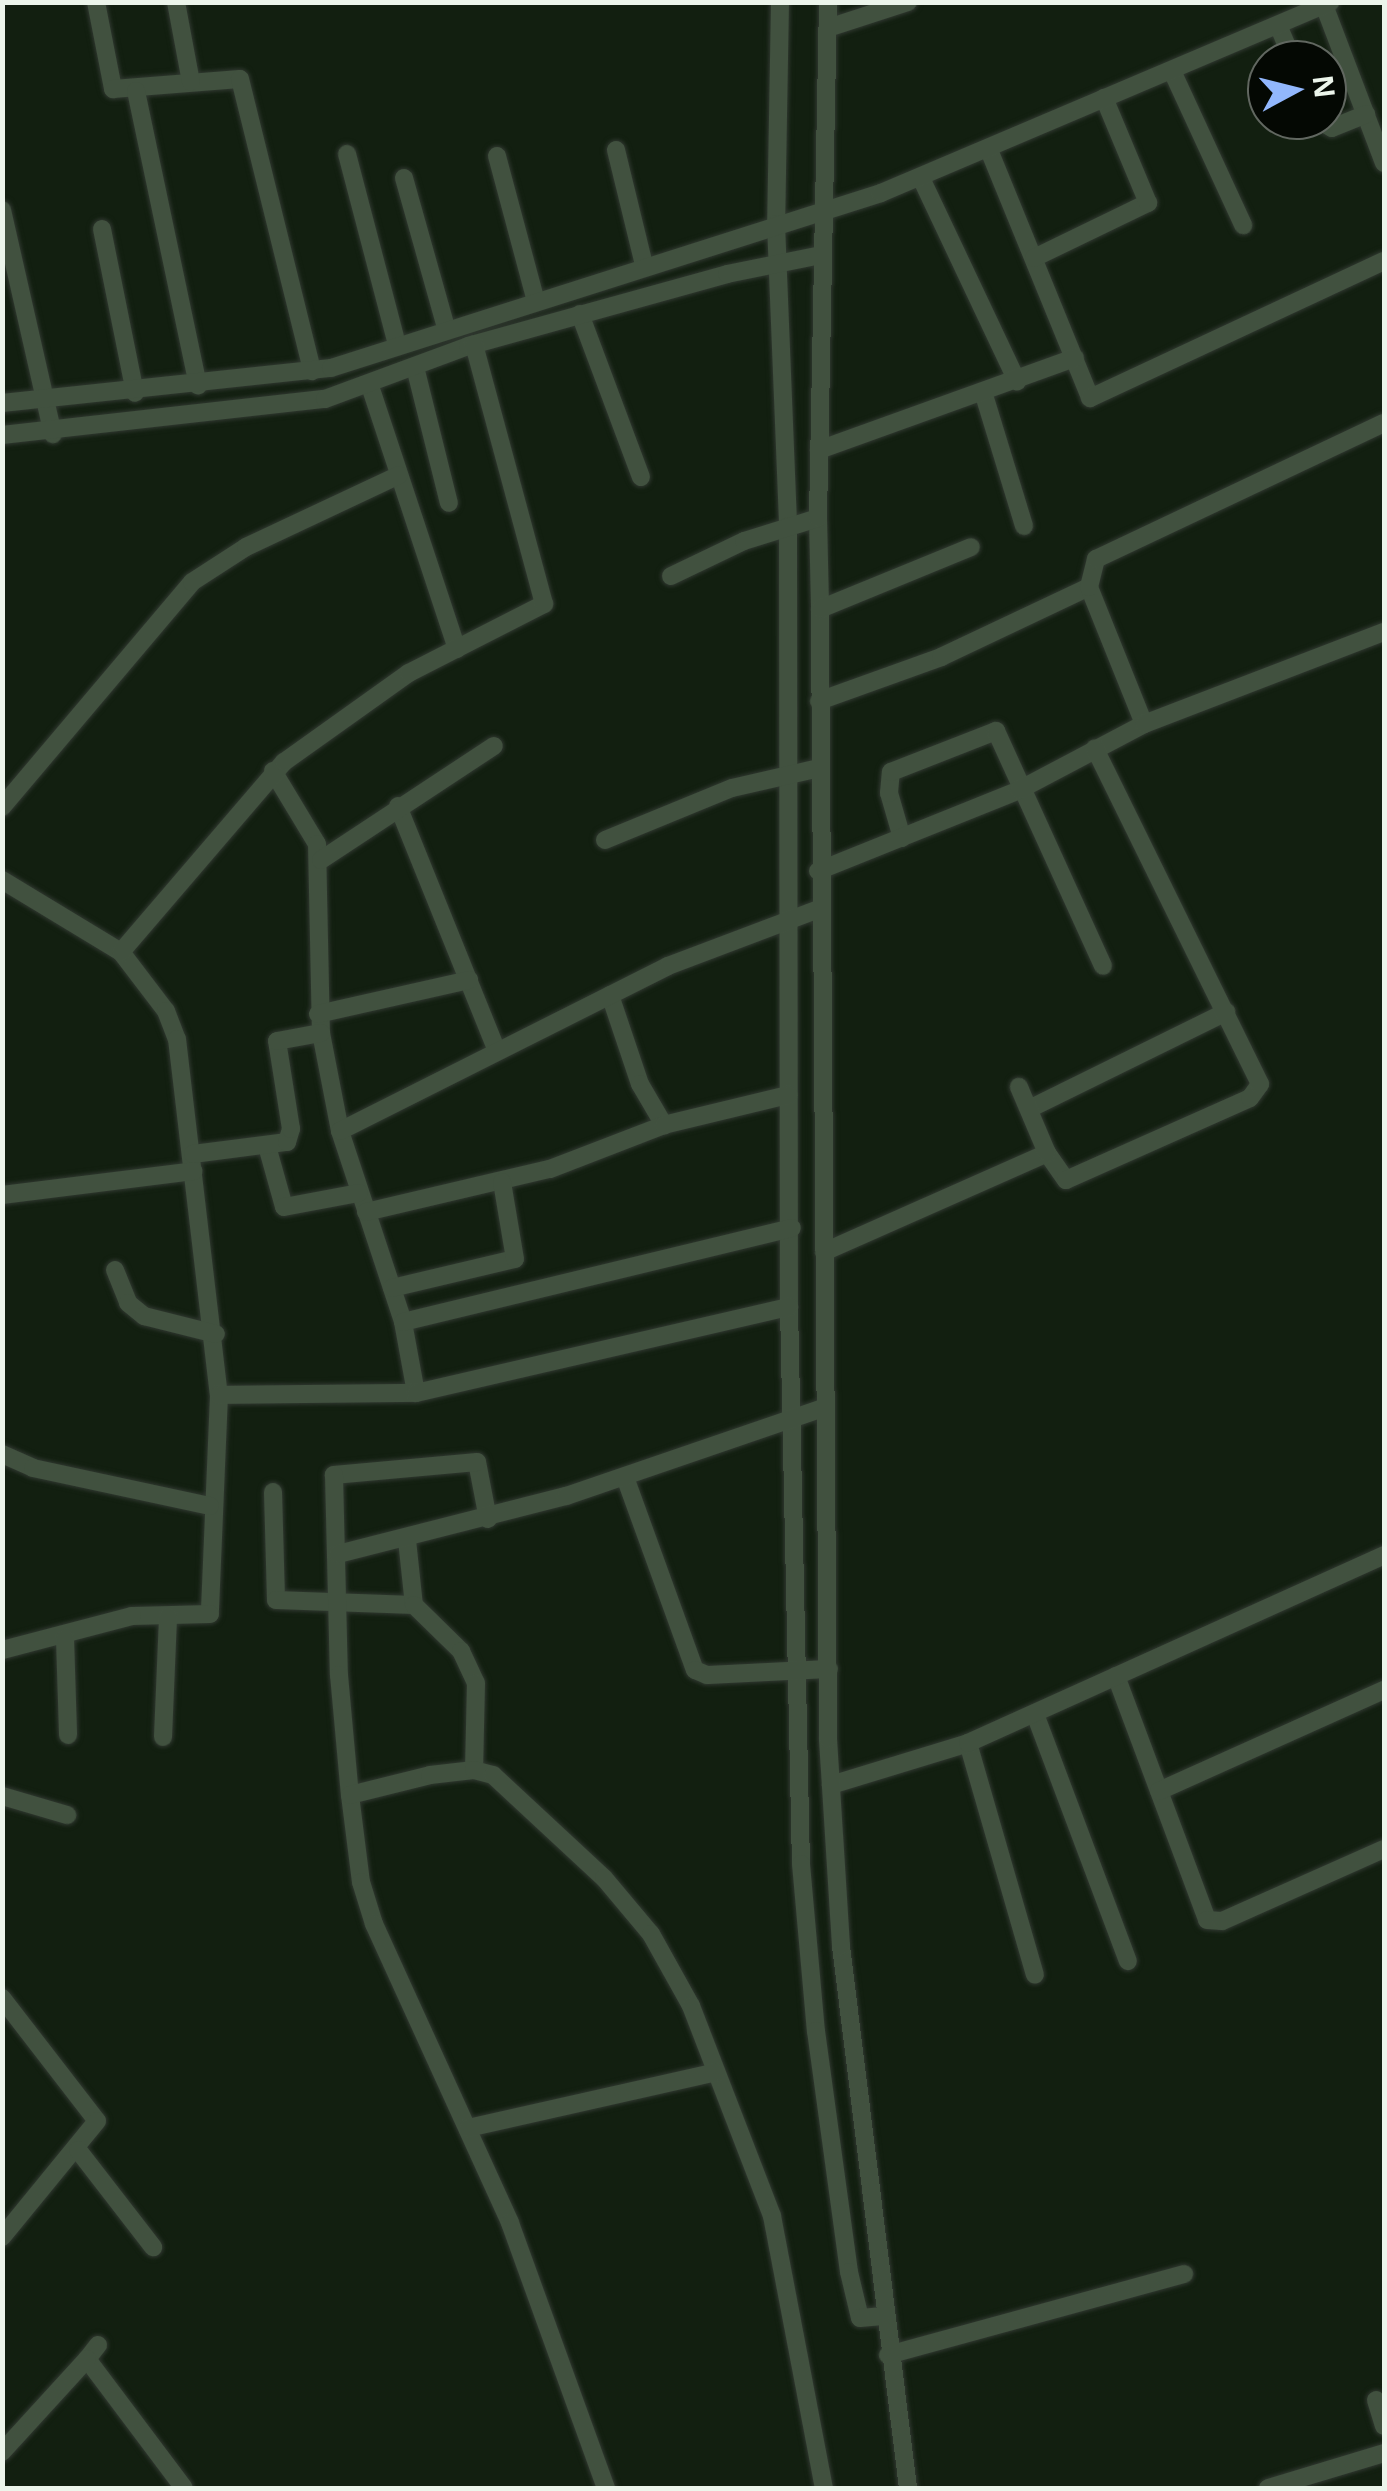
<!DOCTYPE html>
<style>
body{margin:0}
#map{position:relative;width:1387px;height:2491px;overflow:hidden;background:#121f10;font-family:"Open Sans",sans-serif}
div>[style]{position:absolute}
.roads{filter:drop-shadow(0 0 2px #303830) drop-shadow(0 0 2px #303830)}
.minor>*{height:18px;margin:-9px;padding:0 9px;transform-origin:9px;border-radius:9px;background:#41513f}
span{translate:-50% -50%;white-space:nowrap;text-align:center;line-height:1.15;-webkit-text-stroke:10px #040803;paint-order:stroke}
.frame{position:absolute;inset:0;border:5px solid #ecf5eb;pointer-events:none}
.north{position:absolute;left:1247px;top:40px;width:100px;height:100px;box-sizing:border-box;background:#040803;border:2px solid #616760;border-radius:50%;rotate:83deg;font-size:28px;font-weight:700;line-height:40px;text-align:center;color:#ecf5eb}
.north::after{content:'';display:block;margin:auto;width:35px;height:45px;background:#92b7fd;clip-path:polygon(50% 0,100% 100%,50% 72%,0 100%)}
</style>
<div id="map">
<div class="roads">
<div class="minor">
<i style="left:96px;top:2px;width:89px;rotate:78.9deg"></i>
<i style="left:113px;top:89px;width:127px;rotate:-4.5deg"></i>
<i style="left:240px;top:79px;width:301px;rotate:76.1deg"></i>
<i style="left:176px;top:2px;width:81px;rotate:79.4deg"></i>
<i style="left:780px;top:2px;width:222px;rotate:91deg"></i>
<i style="left:776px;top:224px;width:302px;rotate:87.7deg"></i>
<i style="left:788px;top:526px;width:781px;rotate:89.93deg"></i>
<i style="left:789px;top:1307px;width:557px;rotate:88.77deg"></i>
<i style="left:801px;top:1864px;width:168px;rotate:84.9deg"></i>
<i style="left:816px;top:2031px;width:243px;rotate:82.2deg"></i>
<i style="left:849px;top:2272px;width:47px;rotate:76.6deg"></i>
<i style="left:860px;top:2318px;width:23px;rotate:-5deg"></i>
<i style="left:1324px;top:5px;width:169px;rotate:69.2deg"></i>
<i style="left:1278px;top:25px;width:38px;rotate:67deg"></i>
<i style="left:828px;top:28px;width:84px;rotate:-18deg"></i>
<i style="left:1172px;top:71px;width:170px;rotate:65.2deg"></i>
<i style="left:136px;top:91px;width:301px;rotate:78.1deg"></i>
<i style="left:1318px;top:120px;width:16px;rotate:30deg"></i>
<i style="left:1332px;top:128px;width:37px;rotate:-22deg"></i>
<i style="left:616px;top:150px;width:118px;rotate:76.3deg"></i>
<i style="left:989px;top:150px;width:268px;rotate:67.8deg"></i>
<i style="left:1090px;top:398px;width:324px;rotate:-25deg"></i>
<i style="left:347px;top:154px;width:196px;rotate:75.3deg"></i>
<i style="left:497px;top:156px;width:147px;rotate:75deg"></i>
<i style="left:404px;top:178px;width:155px;rotate:74.3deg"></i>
<i style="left:921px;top:178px;width:225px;rotate:64.7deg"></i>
<i style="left:2px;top:210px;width:230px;rotate:77.2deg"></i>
<i style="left:102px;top:229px;width:167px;rotate:78.6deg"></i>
<i style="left:1034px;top:258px;width:127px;rotate:-25.8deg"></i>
<i style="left:1148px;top:203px;width:114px;rotate:-112.7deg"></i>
<i style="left:580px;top:314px;width:174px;rotate:69.5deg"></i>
<i style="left:415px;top:367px;width:140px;rotate:76deg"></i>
<i style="left:370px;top:386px;width:277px;rotate:71.7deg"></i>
<i style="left:984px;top:395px;width:137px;rotate:73deg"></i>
<i style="left:2px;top:403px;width:331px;rotate:-6.1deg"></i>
<i style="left:331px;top:368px;width:577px;rotate:-17.65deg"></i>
<i style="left:881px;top:193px;width:488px;rotate:-23deg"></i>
<i style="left:2px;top:435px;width:325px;rotate:-6.4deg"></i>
<i style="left:325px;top:399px;width:153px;rotate:-20.3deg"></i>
<i style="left:468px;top:346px;width:269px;rotate:-15.5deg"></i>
<i style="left:727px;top:274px;width:96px;rotate:-11.4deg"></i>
<i style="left:819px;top:450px;width:272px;rotate:-19.8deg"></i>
<i style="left:818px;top:518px;width:91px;rotate:88.7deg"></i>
<i style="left:671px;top:576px;width:81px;rotate:-25.6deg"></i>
<i style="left:744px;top:541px;width:77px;rotate:-17.3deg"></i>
<i style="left:818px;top:518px;width:516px;rotate:-88.89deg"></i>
<i style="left:819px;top:701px;width:130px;rotate:-19.8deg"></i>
<i style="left:941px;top:657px;width:164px;rotate:-25.3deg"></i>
<i style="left:1144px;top:724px;width:148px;rotate:-111.9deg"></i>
<i style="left:1089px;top:587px;width:29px;rotate:-76deg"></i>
<i style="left:1096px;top:559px;width:318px;rotate:-25.3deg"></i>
<i style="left:273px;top:771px;width:85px;rotate:58.9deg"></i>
<i style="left:317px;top:844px;width:189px;rotate:88.8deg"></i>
<i style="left:321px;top:1033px;width:100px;rotate:79deg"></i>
<i style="left:340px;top:1131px;width:201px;rotate:71.7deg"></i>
<i style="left:403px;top:1322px;width:72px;rotate:79.6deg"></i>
<i style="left:398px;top:806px;width:264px;rotate:68deg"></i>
<i style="left:2px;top:807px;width:294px;rotate:-49.8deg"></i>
<i style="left:192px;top:582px;width:64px;rotate:-32.9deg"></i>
<i style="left:246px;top:547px;width:169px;rotate:-25.2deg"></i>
<i style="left:902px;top:838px;width:47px;rotate:-106.1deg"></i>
<i style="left:889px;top:793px;width:21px;rotate:-85deg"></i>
<i style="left:891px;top:772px;width:113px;rotate:-21.3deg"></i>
<i style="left:996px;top:731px;width:258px;rotate:65.5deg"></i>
<i style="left:605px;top:840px;width:137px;rotate:-22.3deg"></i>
<i style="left:732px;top:788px;width:89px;rotate:-12.9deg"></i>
<i style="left:321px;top:860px;width:207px;rotate:-33.4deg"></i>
<i style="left:818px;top:871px;width:217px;rotate:-21.9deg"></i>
<i style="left:1019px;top:790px;width:141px;rotate:-27.8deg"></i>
<i style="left:1144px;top:724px;width:257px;rotate:-21deg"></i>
<i style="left:2px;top:880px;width:139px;rotate:31.2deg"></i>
<i style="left:121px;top:952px;width:74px;rotate:52.7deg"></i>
<i style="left:166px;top:1011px;width:30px;rotate:69deg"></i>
<i style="left:177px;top:1039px;width:358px;rotate:83.3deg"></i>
<i style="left:219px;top:1395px;width:219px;rotate:92.4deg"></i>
<i style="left:210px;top:1614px;width:78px;rotate:178.5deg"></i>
<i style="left:132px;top:1616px;width:134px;rotate:165.3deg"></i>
<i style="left:121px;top:952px;width:250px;rotate:-49.4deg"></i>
<i style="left:284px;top:762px;width:153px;rotate:-35.5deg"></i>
<i style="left:409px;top:673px;width:152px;rotate:-27.1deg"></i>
<i style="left:544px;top:604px;width:269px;rotate:-105.1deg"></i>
<i style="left:610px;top:995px;width:94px;rotate:71.4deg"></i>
<i style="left:640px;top:1084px;width:48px;rotate:59.7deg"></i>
<i style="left:318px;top:1014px;width:155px;rotate:-12.7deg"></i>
<i style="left:1029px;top:1109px;width:220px;rotate:-26.2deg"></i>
<i style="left:340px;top:1131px;width:367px;rotate:-26.7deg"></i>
<i style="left:668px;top:966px;width:161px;rotate:-20.7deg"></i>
<i style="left:267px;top:1146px;width:63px;rotate:74.4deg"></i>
<i style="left:284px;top:1207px;width:76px;rotate:-10.6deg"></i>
<i style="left:1047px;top:1153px;width:33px;rotate:55deg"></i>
<i style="left:1066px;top:1180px;width:201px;rotate:-24deg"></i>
<i style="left:1250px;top:1098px;width:17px;rotate:-54deg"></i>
<i style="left:1260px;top:1084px;width:374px;rotate:-116.2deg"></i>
<i style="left:193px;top:1154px;width:95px;rotate:-7.3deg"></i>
<i style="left:287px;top:1142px;width:14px;rotate:-73deg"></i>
<i style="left:291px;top:1129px;width:89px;rotate:-99deg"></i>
<i style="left:277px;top:1041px;width:45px;rotate:-10.3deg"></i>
<i style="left:2px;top:1195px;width:193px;rotate:-7.1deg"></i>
<i style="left:366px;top:1212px;width:189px;rotate:-13.2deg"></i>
<i style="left:550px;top:1169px;width:122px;rotate:-21.1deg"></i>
<i style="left:664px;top:1125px;width:128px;rotate:-13.6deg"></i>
<i style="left:824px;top:1252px;width:244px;rotate:-23.9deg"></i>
<i style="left:1047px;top:1153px;width:72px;rotate:-113deg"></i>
<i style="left:115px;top:1270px;width:35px;rotate:68deg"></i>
<i style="left:128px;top:1303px;width:21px;rotate:39deg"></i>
<i style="left:144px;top:1316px;width:74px;rotate:14deg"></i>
<i style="left:392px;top:1288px;width:126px;rotate:-13.3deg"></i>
<i style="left:515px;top:1259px;width:78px;rotate:-99.6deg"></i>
<i style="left:403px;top:1322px;width:400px;rotate:-13.6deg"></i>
<i style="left:219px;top:1395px;width:197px;rotate:-0.6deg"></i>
<i style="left:416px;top:1393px;width:383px;rotate:-13deg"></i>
<i style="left:2px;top:1454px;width:34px;rotate:24deg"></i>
<i style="left:33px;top:1468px;width:181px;rotate:12.1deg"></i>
<i style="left:625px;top:1477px;width:205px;rotate:70.1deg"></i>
<i style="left:695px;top:1670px;width:13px;rotate:23deg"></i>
<i style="left:707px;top:1675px;width:122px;rotate:-2.8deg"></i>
<i style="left:273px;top:1492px;width:108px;rotate:88.4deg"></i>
<i style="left:276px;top:1600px;width:138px;rotate:2.1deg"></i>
<i style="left:488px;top:1519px;width:58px;rotate:-100.9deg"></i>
<i style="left:477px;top:1462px;width:144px;rotate:174.8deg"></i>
<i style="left:334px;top:1475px;width:200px;rotate:88.6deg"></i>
<i style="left:339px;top:1675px;width:121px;rotate:84.8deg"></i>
<i style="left:350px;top:1795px;width:88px;rotate:82.8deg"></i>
<i style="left:361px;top:1882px;width:44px;rotate:72.8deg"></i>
<i style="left:374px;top:1924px;width:328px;rotate:65.5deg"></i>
<i style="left:510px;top:2223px;width:282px;rotate:70.1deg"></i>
<i style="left:407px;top:1540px;width:65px;rotate:83.9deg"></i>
<i style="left:414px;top:1605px;width:66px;rotate:44.4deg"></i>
<i style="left:461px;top:1651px;width:35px;rotate:65deg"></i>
<i style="left:476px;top:1683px;width:87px;rotate:91.3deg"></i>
<i style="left:338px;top:1554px;width:235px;rotate:-14.3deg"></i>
<i style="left:566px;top:1496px;width:272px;rotate:-18.9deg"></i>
<i style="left:65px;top:1638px;width:97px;rotate:88.2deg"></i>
<i style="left:1116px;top:1676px;width:260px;rotate:69.5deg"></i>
<i style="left:1207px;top:1920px;width:15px;rotate:4deg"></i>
<i style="left:1222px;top:1921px;width:177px;rotate:-24deg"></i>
<i style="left:1035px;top:1714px;width:264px;rotate:69.4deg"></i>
<i style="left:163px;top:1737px;width:121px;rotate:-87.6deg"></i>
<i style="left:968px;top:1743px;width:241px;rotate:73.9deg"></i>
<i style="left:831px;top:1785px;width:143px;rotate:-17deg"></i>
<i style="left:968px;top:1743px;width:457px;rotate:-24.3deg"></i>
<i style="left:1159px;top:1791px;width:247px;rotate:-24.2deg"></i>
<i style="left:350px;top:1795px;width:82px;rotate:-14deg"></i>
<i style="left:430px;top:1775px;width:44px;rotate:-6.5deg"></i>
<i style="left:474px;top:1770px;width:20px;rotate:15deg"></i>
<i style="left:493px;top:1775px;width:151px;rotate:42.9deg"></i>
<i style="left:604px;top:1878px;width:73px;rotate:50deg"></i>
<i style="left:651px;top:1934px;width:82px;rotate:60.9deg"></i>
<i style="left:691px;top:2006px;width:225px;rotate:68.9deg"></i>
<i style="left:772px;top:2216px;width:277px;rotate:79.2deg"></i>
<i style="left:2px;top:1796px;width:68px;rotate:16.3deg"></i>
<i style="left:2px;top:1998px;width:155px;rotate:52.3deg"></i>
<i style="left:97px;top:2121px;width:150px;rotate:129.3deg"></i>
<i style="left:468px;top:2128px;width:254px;rotate:-12.7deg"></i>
<i style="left:78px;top:2150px;width:123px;rotate:52.3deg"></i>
<i style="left:98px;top:2345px;width:18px;rotate:128deg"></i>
<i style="left:87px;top:2359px;width:161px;rotate:53.1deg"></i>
<i style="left:888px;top:2355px;width:307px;rotate:-15.3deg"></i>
<i style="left:1376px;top:2400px;width:27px;rotate:73deg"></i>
<i style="left:2px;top:2452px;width:126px;rotate:-47.6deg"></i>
<i style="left:908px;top:2488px;width:546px;rotate:-97.05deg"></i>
<i style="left:841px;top:1946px;width:207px;rotate:-93.6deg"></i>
<i style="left:828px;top:1739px;width:1130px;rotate:-90.41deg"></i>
<i style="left:820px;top:609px;width:163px;rotate:-22.3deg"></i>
<i style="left:1268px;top:2488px;width:121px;rotate:-16.8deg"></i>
</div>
</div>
<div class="frame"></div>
<div class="north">N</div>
</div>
